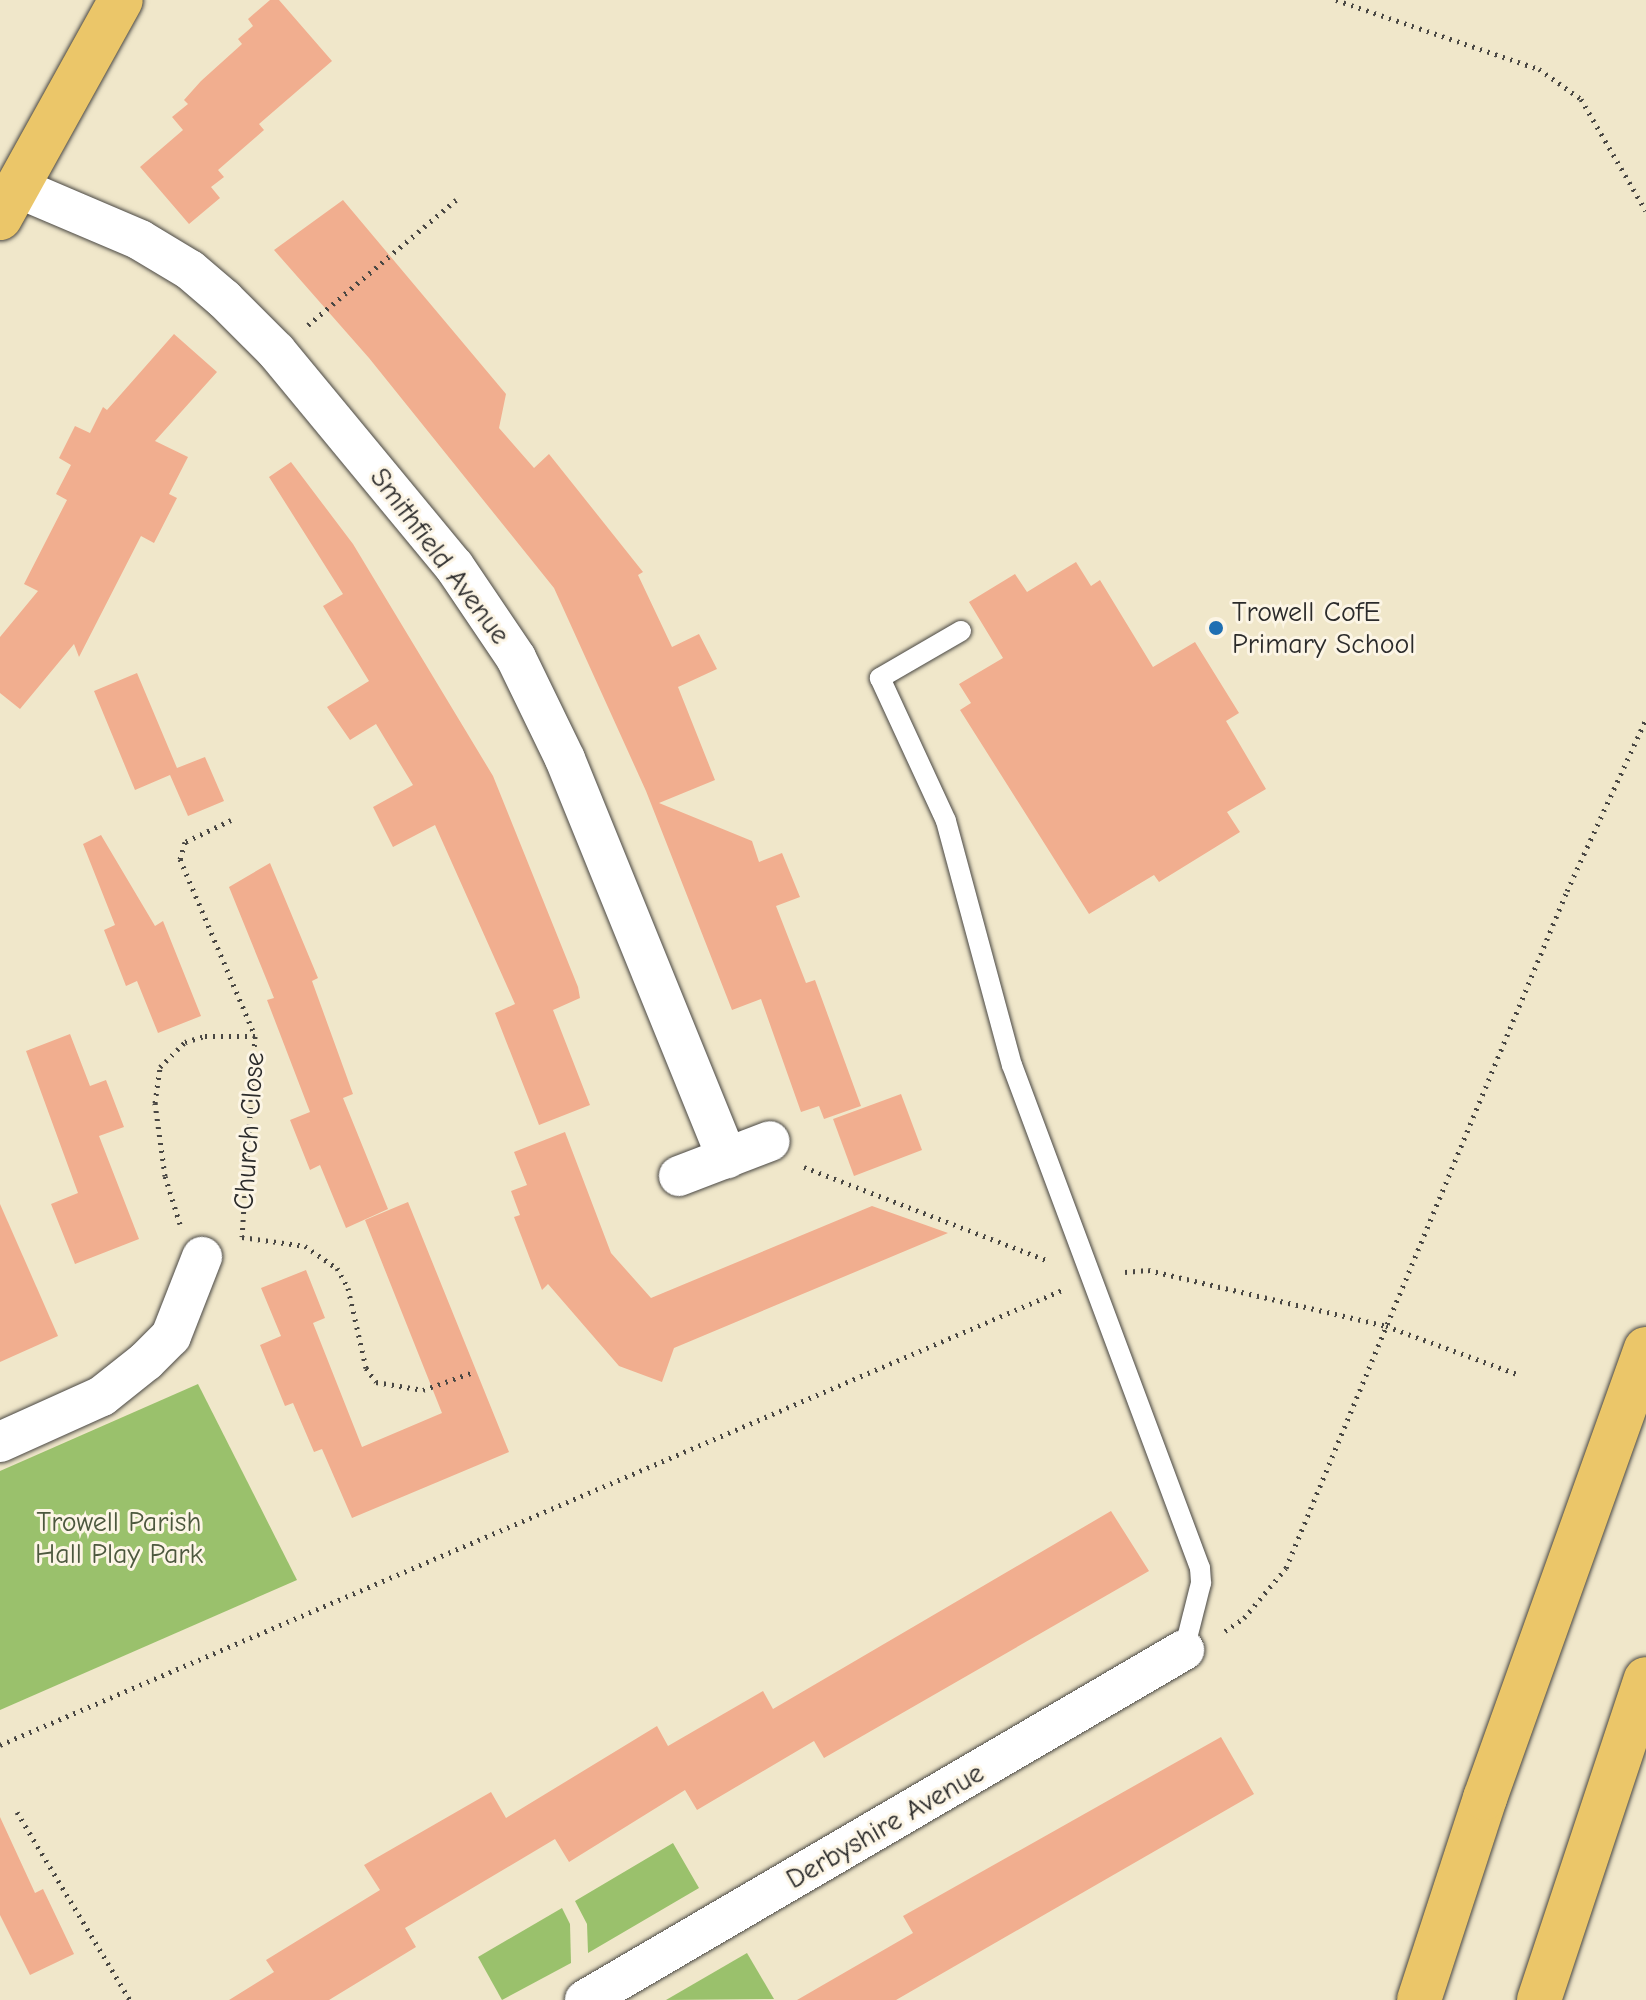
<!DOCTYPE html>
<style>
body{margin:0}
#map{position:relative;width:1646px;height:2000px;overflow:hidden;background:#f0e7ca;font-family:"Comic Neue",sans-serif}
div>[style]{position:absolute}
.green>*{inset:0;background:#9ac16c}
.building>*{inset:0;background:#f1ae8f}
.path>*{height:5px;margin-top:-2.5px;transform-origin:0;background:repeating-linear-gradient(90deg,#494743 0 2px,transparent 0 8px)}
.roads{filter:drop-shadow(0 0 2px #494743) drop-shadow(0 0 2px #494743)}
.service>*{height:20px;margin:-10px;padding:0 10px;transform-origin:10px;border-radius:10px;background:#fff}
.minor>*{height:40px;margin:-20px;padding:0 20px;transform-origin:20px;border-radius:20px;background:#fff}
.primary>*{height:44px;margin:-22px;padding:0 22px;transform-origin:22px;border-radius:22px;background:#ebc669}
.motorway>*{height:44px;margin:-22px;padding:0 22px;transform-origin:22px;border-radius:22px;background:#ebc669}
.dots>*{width:22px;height:22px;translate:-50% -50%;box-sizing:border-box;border:4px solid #fcf5e5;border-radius:50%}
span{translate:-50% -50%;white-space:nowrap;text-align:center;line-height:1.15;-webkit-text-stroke:6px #fcf5e5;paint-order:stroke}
.street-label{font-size:28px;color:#2b2b2b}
.poi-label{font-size:28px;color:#2b2b2b}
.left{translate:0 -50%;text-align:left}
.park-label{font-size:28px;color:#4c583e}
</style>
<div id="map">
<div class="green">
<i style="clip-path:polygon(198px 1384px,297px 1580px,0 1710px,0 1471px)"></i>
<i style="clip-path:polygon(673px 1843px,699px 1888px,588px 1953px,587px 1924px,575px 1901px)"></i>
<i style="clip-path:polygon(562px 1908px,570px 1924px,571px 1963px,502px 2000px,478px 1957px)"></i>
<i style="clip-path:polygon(747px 1953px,774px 1999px,666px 2000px)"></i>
</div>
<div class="building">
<i style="clip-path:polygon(270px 0,279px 0,332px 61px,259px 124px,264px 130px,218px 170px,224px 177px,211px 187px,220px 198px,189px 224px,140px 167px,183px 130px,172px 117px,188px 104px,184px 100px,201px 81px,242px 44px,238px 39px,253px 26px,248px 19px)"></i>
<i style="clip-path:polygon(343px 200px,506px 394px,499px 428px,534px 468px,549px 454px,643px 572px,638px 575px,672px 647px,699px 634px,717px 669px,678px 687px,715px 780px,659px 803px,752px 841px,759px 862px,782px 853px,800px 897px,776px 906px,806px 983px,815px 980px,861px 1106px,824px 1119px,819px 1106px,801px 1112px,761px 999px,732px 1010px,646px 791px,554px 588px,369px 358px,274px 250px)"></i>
<i style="clip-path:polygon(174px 334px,217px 372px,155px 441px,188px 457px,169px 494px,177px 498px,154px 543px,141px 536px,79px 657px,74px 644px,20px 709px,0 693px,0 637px,38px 591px,24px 584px,67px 500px,56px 494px,71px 465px,59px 458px,75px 426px,90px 433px,103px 407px,107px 410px)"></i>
<i style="clip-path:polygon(291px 462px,353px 544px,493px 776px,578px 987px,580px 998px,553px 1010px,590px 1105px,539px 1125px,495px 1013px,515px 1004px,435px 825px,393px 847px,373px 807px,413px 785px,376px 724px,350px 740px,327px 707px,369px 681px,323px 606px,343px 594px,269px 477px)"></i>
<i style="clip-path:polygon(1076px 562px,1091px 586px,1100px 580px,1153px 667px,1195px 642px,1239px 713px,1226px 721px,1266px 789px,1227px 812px,1240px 832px,1159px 882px,1154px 875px,1089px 914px,960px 710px,971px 703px,959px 684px,1003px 658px,969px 602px,1015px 574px,1027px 592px)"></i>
<i style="clip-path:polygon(137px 673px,177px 768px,205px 757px,224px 801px,188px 816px,170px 775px,135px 790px,94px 691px)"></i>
<i style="clip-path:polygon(101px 835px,155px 926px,163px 921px,201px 1016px,158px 1033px,137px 981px,126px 986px,104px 930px,115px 925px,83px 844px)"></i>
<i style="clip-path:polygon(270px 863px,318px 978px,312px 981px,353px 1094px,343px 1098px,388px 1209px,346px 1228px,320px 1165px,310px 1170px,290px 1120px,310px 1112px,267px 1000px,274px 998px,229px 887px)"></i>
<i style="clip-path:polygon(70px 1034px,90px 1086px,106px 1080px,124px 1127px,99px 1136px,139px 1239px,75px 1264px,51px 1204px,78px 1193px,26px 1051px)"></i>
<i style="clip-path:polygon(901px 1094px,922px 1150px,854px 1176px,833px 1119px)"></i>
<i style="clip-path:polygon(565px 1132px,611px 1253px,651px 1298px,872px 1206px,948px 1233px,674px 1348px,662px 1382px,619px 1366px,548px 1284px,542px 1290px,514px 1217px,520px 1215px,511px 1191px,527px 1185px,514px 1152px)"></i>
<i style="clip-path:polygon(408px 1202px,509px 1452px,352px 1518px,322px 1449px,314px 1452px,293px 1403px,285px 1406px,260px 1345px,281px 1336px,261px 1288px,306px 1270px,325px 1318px,313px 1323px,362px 1447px,442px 1413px,365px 1220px)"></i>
<i style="clip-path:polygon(0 1204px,58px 1336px,0 1362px)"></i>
<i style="clip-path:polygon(1111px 1511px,1149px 1571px,824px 1758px,814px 1741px,697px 1810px,685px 1790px,569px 1862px,555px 1839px,405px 1928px,416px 1947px,329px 2000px,229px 2000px,274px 1972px,266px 1960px,380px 1890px,364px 1865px,491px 1792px,506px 1818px,657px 1726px,668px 1746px,763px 1691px,773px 1709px)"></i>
<i style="clip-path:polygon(1221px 1737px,1254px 1794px,896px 2000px,797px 2000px,913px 1933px,903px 1916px)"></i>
<i style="clip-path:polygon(0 1817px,35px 1893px,43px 1889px,74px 1954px,30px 1975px,0 1915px)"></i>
</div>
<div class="path">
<i style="left:1336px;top:0;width:214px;rotate:18.8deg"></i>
<i style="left:1539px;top:69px;width:52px;rotate:35.5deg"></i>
<i style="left:1581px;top:99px;width:129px;rotate:59.9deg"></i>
<i style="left:308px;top:325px;width:194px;rotate:-40.2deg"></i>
<i style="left:231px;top:820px;width:51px;rotate:154.4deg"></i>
<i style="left:185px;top:842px;width:18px;rotate:106deg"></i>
<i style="left:180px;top:859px;width:192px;rotate:67deg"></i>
<i style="left:255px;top:1036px;width:201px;rotate:93.7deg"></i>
<i style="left:242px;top:1237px;width:64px;rotate:8.1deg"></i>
<i style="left:305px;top:1246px;width:39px;rotate:35deg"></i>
<i style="left:337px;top:1268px;width:23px;rotate:61deg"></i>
<i style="left:348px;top:1288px;width:82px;rotate:77.3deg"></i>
<i style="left:366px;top:1368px;width:17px;rotate:54deg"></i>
<i style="left:376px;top:1382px;width:48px;rotate:9.7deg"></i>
<i style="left:423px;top:1390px;width:51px;rotate:-19.5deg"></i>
<i style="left:804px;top:1167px;width:262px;rotate:21deg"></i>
<i style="left:180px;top:1224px;width:50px;rotate:-107.4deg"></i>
<i style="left:165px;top:1176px;width:74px;rotate:-97.8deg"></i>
<i style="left:155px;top:1103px;width:36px;rotate:-82deg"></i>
<i style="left:160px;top:1067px;width:35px;rotate:-45deg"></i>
<i style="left:185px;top:1042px;width:21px;rotate:-17deg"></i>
<i style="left:205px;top:1036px;width:50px"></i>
<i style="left:1125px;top:1272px;width:23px;rotate:-5deg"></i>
<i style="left:1148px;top:1270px;width:244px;rotate:13.2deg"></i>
<i style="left:1386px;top:1326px;width:143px;rotate:20.1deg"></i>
<i style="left:1225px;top:1631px;width:23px;rotate:-34deg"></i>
<i style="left:1244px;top:1618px;width:65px;rotate:-50deg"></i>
<i style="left:1286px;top:1568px;width:733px;rotate:-67.46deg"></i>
<i style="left:1567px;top:891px;width:189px;rotate:-65.3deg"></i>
<i style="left:0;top:1745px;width:1155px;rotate:-23.19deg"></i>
<i style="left:17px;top:1812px;width:219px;rotate:59deg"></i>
</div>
<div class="roads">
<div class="service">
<i style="left:961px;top:631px;width:94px;rotate:149.9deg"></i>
<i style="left:880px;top:678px;width:157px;rotate:65.2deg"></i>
<i style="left:946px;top:821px;width:253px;rotate:74.9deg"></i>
<i style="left:1012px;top:1065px;width:537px;rotate:69.51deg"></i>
<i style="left:1200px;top:1568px;width:15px;rotate:86deg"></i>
<i style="left:1201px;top:1583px;width:69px;rotate:104.2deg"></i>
</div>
<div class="minor">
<i style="left:16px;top:187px;width:135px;rotate:23.1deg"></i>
<i style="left:140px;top:240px;width:58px;rotate:31deg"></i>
<i style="left:190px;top:270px;width:45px;rotate:40.5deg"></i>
<i style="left:224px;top:299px;width:74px;rotate:45deg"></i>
<i style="left:276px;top:351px;width:279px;rotate:50.4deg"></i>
<i style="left:454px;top:566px;width:111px;rotate:56deg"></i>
<i style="left:516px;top:658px;width:112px;rotate:64.1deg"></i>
<i style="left:565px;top:759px;width:431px;rotate:67.9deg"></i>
<i style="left:679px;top:1176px;width:97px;rotate:-21deg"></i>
<i style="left:0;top:1442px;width:112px;rotate:-24.3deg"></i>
<i style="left:102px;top:1396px;width:56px;rotate:-38.5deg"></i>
<i style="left:146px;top:1361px;width:35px;rotate:-45deg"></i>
<i style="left:171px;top:1336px;width:85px;rotate:-68.6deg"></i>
<i style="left:585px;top:2000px;width:694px;rotate:-30.3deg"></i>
</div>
<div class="primary">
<i style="left:0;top:218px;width:249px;rotate:-61deg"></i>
</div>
<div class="motorway">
<i style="left:1419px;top:2000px;width:213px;rotate:-71.9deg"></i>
<i style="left:1485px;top:1798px;width:477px;rotate:-70.3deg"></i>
<i style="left:1539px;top:2000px;width:338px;rotate:-71.6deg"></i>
</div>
</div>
<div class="dots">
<i style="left:1216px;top:628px;background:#1f6fb2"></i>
</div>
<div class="street-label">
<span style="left:440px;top:556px;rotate:53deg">Smithfield Avenue</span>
<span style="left:249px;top:1131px;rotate:-86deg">Church Close</span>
<span style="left:885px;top:1826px;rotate:-30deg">Derbyshire Avenue</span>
</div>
<div class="poi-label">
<span class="left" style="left:1232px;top:628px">Trowell CofE<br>Primary School</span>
</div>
<div class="park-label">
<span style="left:119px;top:1538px">Trowell Parish<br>Hall Play Park</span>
</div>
</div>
